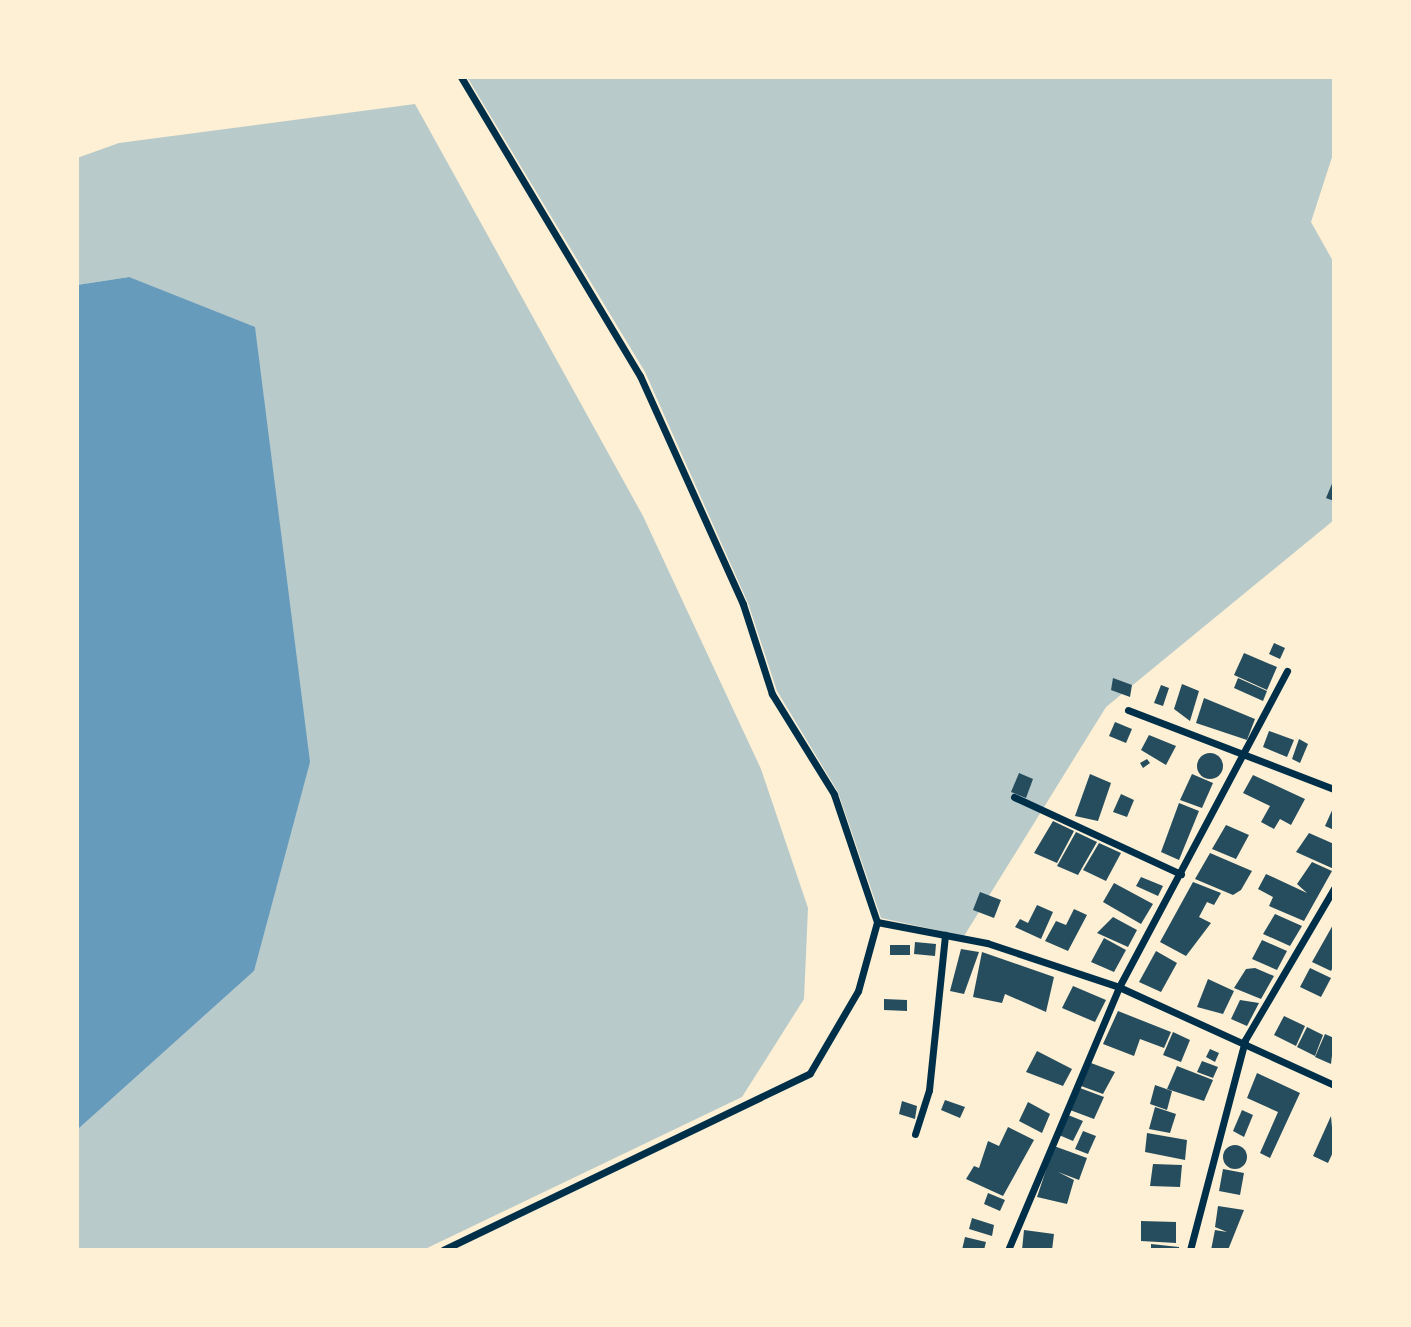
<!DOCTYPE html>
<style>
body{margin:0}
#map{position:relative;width:1411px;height:1327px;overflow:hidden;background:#fdf0d5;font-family:Poppins,sans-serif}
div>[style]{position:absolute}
.green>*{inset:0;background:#b9caca}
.water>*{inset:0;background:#669bbc}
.building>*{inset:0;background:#264d5e}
.round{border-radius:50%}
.minor>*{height:7px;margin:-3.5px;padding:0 3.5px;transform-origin:3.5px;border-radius:3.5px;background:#003049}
span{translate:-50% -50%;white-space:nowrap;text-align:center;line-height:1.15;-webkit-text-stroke:5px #fdf0d5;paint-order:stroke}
.frame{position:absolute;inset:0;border:79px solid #fdf0d5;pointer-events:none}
</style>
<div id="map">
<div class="green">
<i style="clip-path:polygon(467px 77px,1334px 77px,1334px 151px,1311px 222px,1334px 263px,1334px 520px,1106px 707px,964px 936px,881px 918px,838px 792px,777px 691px,748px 603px,645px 372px)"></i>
<i style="clip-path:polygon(415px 104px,643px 516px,761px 769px,808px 908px,804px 999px,742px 1097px,423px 1250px,77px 1250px,77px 1130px,254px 971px,129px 277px,77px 285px,77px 158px,119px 143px)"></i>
</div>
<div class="water">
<i style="clip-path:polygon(129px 277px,255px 327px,310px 762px,254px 971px,77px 1130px,77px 285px)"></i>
</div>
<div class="building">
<i style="clip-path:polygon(1334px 479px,1334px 501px,1326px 498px)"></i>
<i style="clip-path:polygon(1274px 643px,1285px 648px,1280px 659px,1269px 654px)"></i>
<i style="clip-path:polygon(1244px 653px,1277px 667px,1267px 690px,1234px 675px)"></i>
<i style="clip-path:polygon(1113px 678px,1132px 685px,1130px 697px,1111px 690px)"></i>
<i style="clip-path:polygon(1238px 678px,1267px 691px,1263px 701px,1234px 688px)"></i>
<i style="clip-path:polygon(1182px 684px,1199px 691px,1190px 721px,1174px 709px)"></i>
<i style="clip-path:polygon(1161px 685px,1169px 688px,1163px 706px,1154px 703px)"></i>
<i style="clip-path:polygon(1204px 698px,1255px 719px,1247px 740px,1196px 723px)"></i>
<i style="clip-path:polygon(1115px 722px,1132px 729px,1126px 743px,1109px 736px)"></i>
<i style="clip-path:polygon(1269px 731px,1294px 740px,1287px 757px,1263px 747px)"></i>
<i style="clip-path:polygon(1149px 735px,1176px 746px,1166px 765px,1141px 750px)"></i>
<i style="clip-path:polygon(1299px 739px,1308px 744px,1300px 763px,1292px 759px)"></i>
<i class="round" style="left:1197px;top:753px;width:26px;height:26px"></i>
<i style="clip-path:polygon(1147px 759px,1150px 763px,1143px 768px,1140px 763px)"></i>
<i style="clip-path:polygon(1019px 773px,1033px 779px,1026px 798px,1011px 792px)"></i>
<i style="clip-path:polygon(1090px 774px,1111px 783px,1098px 821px,1075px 816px)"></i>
<i style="clip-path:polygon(1192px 774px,1213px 783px,1202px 808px,1180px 800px)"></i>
<i style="clip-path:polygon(1253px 775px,1305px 799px,1291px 825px,1280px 819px,1274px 829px,1261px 822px,1270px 806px,1243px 793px)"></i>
<i style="clip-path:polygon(1121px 794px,1134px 800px,1127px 817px,1113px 812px)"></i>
<i style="clip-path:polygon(1179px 803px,1199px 811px,1179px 860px,1161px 852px)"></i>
<i style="clip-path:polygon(1334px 806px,1334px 830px,1325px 826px)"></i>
<i style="clip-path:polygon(1053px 821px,1074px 831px,1057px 863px,1034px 853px)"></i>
<i style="clip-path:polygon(1226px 825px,1249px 835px,1236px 859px,1212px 849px)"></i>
<i style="clip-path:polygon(1076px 832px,1097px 842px,1078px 875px,1057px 866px)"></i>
<i style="clip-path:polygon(1309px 833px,1334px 844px,1334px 869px,1296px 852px)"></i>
<i style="clip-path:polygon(1099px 843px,1121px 853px,1106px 881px,1083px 870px)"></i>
<i style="clip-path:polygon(1210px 853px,1252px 871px,1241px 890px,1233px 895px,1195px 879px)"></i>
<i style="clip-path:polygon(1312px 862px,1332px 871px,1304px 921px,1269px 906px,1273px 897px,1258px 889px,1266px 874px,1307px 893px,1297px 884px)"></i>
<i style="clip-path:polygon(1141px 877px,1163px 886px,1158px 896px,1136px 886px)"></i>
<i style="clip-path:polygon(1193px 882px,1221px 893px,1214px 905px,1207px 902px,1199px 917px,1211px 923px,1186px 956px,1160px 942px)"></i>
<i style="clip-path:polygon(1114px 883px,1153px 904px,1141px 924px,1103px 902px)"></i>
<i style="clip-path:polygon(980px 892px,1001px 900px,994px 918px,973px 910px)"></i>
<i style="clip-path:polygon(1037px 905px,1053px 912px,1041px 939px,1015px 927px,1020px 919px,1028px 923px)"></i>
<i style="clip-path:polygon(1074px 909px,1087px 915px,1068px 951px,1045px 941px,1056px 921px,1066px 925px)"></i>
<i style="clip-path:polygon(1275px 914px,1302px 926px,1290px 946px,1263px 934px)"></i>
<i style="clip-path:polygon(1113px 917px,1137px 930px,1128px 947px,1097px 933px)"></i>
<i style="clip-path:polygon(1334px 923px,1334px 965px,1331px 971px,1312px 962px)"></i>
<i style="clip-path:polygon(1104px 938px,1126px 950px,1114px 972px,1091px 962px)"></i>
<i style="clip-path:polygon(1262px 940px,1287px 951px,1277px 970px,1252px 959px)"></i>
<i style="clip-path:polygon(915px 942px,936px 944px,935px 956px,914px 954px)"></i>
<i style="clip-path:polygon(890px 945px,910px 945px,910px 955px,890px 955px)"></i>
<i style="clip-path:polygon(961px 949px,979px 952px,964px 994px,950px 991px)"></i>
<i style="clip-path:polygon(1156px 951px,1177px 963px,1161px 992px,1139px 982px)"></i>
<i style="clip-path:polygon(982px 952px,1054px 977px,1046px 1012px,1005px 994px,1002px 1003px,973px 997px)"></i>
<i style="clip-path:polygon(1255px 968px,1274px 976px,1261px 999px,1234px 988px,1246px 969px)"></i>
<i style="clip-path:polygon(1310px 968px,1331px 978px,1321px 997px,1300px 987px)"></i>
<i style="clip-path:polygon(1208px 979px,1234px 991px,1223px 1014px,1197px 1007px)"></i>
<i style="clip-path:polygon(1073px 986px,1106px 1000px,1095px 1022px,1062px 1008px)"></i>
<i style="clip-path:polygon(884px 999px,907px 1000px,907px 1011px,884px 1010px)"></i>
<i style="clip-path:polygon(1240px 1000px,1259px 1003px,1247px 1026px,1231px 1019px)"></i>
<i style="clip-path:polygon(1118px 1011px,1171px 1032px,1164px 1048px,1140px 1039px,1134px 1056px,1103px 1044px)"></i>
<i style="clip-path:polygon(1284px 1016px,1305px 1026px,1296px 1046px,1274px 1035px)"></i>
<i style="clip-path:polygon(1307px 1027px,1323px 1035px,1315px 1056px,1297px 1047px)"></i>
<i style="clip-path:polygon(1173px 1032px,1190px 1040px,1181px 1062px,1163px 1055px)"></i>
<i style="clip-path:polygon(1325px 1034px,1334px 1038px,1331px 1064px,1315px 1057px)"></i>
<i style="clip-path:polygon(1210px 1049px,1219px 1053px,1215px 1062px,1206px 1057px)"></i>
<i style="clip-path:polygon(1037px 1051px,1072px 1069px,1063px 1086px,1026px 1072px)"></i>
<i style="clip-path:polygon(1202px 1061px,1218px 1067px,1213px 1078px,1197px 1072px)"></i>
<i style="clip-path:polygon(1091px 1063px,1115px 1072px,1103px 1094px,1081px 1086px)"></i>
<i style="clip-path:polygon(1177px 1066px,1213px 1080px,1204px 1101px,1167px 1089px)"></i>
<i style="clip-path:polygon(1257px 1073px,1300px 1093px,1270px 1158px,1260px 1153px,1278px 1112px,1247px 1098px)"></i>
<i style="clip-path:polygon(1155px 1085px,1172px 1091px,1167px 1110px,1150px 1104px)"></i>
<i style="clip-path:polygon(1080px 1088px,1104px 1097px,1094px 1119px,1070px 1110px)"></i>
<i style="clip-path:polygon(945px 1100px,965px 1107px,960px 1118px,941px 1110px)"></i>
<i style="clip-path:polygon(902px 1101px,917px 1106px,915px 1119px,899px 1114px)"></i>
<i style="clip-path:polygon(1028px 1102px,1050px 1114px,1042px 1133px,1019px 1121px)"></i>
<i style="clip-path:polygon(1155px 1107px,1176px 1114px,1170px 1133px,1149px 1129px)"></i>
<i style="clip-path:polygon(1242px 1110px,1253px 1115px,1244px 1137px,1233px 1131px)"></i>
<i style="clip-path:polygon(1068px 1115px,1083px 1121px,1073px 1141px,1059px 1135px)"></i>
<i style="clip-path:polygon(1331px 1116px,1334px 1150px,1328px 1163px,1313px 1156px)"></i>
<i style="clip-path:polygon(1008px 1127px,1034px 1140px,1003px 1196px,966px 1179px,974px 1166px,979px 1168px,988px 1141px,999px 1146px)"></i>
<i style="clip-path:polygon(1083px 1131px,1096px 1136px,1088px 1154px,1075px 1149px)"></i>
<i style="clip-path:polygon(1147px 1133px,1187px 1140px,1185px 1160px,1145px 1152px)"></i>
<i class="round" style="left:1223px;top:1145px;width:24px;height:24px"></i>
<i style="clip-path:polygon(1054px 1146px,1087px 1158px,1079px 1180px,1058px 1172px,1074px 1180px,1067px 1204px,1037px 1197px)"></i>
<i style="clip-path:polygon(1153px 1164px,1182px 1165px,1180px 1187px,1150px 1186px)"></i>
<i style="clip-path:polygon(1223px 1169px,1244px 1173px,1240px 1195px,1219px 1191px)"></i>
<i style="clip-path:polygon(988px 1193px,1005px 1200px,1000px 1211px,984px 1204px)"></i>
<i style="clip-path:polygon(1218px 1206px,1244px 1210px,1228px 1250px,1211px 1250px,1215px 1230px,1227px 1232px,1215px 1227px)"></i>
<i style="clip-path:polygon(972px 1218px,994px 1225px,992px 1236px,969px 1229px)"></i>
<i style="clip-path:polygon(1141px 1221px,1176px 1222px,1176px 1243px,1141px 1241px)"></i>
<i style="clip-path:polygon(1024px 1230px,1054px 1234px,1052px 1250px,1022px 1250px)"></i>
<i style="clip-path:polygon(965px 1237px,986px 1242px,984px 1250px,962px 1250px)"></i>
<i style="clip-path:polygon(1151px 1244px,1179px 1247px,1179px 1250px,1151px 1250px)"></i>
</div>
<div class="minor">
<i style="left:1128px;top:710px;width:221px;rotate:21deg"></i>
<i style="left:1014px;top:797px;width:184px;rotate:24.8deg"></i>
<i style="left:877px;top:922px;width:112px;rotate:10.8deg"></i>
<i style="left:987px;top:943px;width:139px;rotate:18.4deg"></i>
<i style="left:1119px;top:987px;width:236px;rotate:24.5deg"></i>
<i style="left:915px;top:1134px;width:46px;rotate:-72.3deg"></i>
<i style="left:929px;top:1090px;width:156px;rotate:-84.1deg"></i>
<i style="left:443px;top:1250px;width:407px;rotate:-25.7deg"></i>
<i style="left:810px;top:1073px;width:95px;rotate:-59.7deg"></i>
<i style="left:858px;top:991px;width:72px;rotate:-74.6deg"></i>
<i style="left:877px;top:922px;width:135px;rotate:-108.6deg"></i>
<i style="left:834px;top:794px;width:118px;rotate:-121.8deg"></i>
<i style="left:772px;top:694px;width:95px;rotate:-107.9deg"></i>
<i style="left:743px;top:604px;width:250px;rotate:-114.3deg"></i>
<i style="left:640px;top:376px;width:348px;rotate:-120.9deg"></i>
<i style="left:1008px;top:1250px;width:285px;rotate:-67.1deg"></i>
<i style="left:1119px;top:987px;width:358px;rotate:-62deg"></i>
<i style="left:1190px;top:1250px;width:217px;rotate:-75.3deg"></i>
<i style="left:1245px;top:1040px;width:176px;rotate:-59.6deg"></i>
</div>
<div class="frame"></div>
</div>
